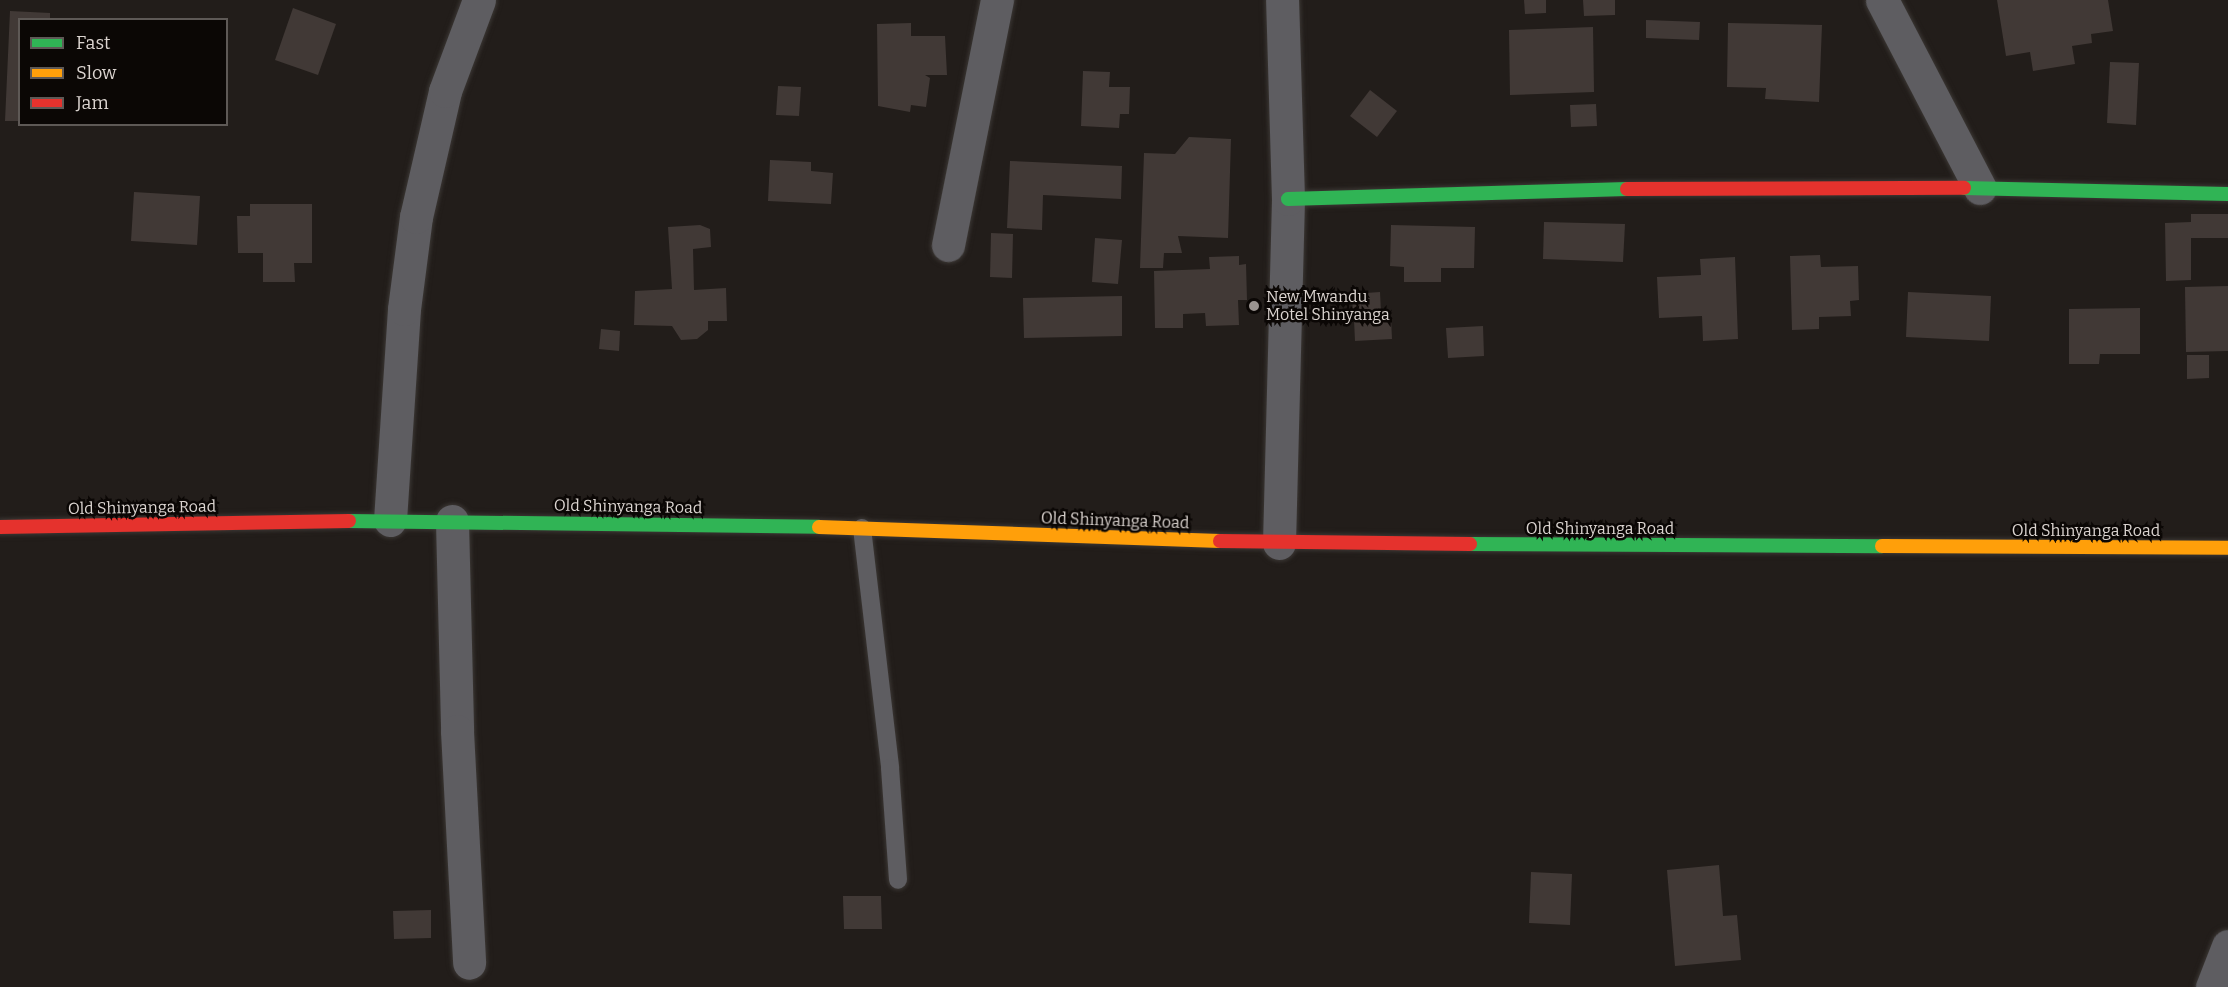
<!DOCTYPE html>
<style>
body{margin:0}
#map{position:relative;width:2228px;height:987px;overflow:hidden;background:#221d1a;font-family:Bitter,serif}
div>[style]{position:absolute}
.building>*{inset:0;background:#413936}
.roads{filter:drop-shadow(0 0 2px #3b3734) drop-shadow(0 0 2px #3b3734)}
.lane>*{height:18px;margin:-9px;padding:0 9px;transform-origin:9px;border-radius:9px;background:#5e5d61}
.street>*{height:33px;margin:-16.5px;padding:0 16.5px;transform-origin:16.5px;border-radius:16.5px;background:#5e5d61}
.fast>*{height:14px;margin:-7px;padding:0 7px;transform-origin:7px;border-radius:7px;background:#30b455}
.slow>*{height:14px;margin:-7px;padding:0 7px;transform-origin:7px;border-radius:7px;background:#ff9f0a}
.jam>*{height:14px;margin:-7px;padding:0 7px;transform-origin:7px;border-radius:7px;background:#e5322d}
.dots>*{width:16px;height:16px;translate:-50% -50%;box-sizing:border-box;border:3px solid #0b0705;border-radius:50%}
span{translate:-50% -50%;white-space:nowrap;text-align:center;line-height:1.15;-webkit-text-stroke:5px #0b0705;paint-order:stroke}
.poi-label{font-size:16px;color:#dbd4d0}
.left{translate:0 -50%;text-align:left}
.street-label{font-size:16px;color:#dbd4d0}
.legend{position:absolute;left:18px;top:18px;width:210px;height:108px;box-sizing:border-box;background:#0b0705;border:2px solid #5e5956;margin:0;padding:8px 10px;list-style:none;font-size:18px;color:#dbd4d0}
.legend li{display:flex;align-items:center;gap:12px;height:30px}
.legend b{width:30px;border:2px solid #5e5956}
</style>
<div id="map">
<div class="building">
<i style="clip-path:polygon(1524px 0,1546px 0,1546px 13px,1525px 14px)"></i>
<i style="clip-path:polygon(1583px 0,1615px 0,1615px 15px,1584px 16px)"></i>
<i style="clip-path:polygon(1997px 0,2108px 0,2113px 31px,2091px 34px,2092px 43px,2072px 46px,2075px 64px,2033px 71px,2030px 52px,2006px 56px)"></i>
<i style="clip-path:polygon(293px 8px,336px 24px,318px 75px,275px 60px)"></i>
<i style="clip-path:polygon(10px 11px,50px 13px,50px 20px,20px 20px,20px 121px,5px 121px)"></i>
<i style="clip-path:polygon(1646px 20px,1700px 22px,1699px 40px,1646px 38px)"></i>
<i style="clip-path:polygon(911px 23px,911px 36px,945px 36px,947px 75px,925px 75px,930px 78px,926px 107px,911px 105px,910px 112px,878px 106px,877px 24px)"></i>
<i style="clip-path:polygon(1728px 23px,1822px 25px,1819px 102px,1765px 99px,1766px 88px,1727px 87px)"></i>
<i style="clip-path:polygon(1593px 27px,1594px 92px,1510px 95px,1509px 30px)"></i>
<i style="clip-path:polygon(2110px 62px,2139px 63px,2136px 125px,2107px 123px)"></i>
<i style="clip-path:polygon(1083px 71px,1110px 72px,1109px 87px,1130px 87px,1129px 114px,1120px 114px,1119px 128px,1081px 126px)"></i>
<i style="clip-path:polygon(778px 86px,801px 87px,799px 116px,776px 115px)"></i>
<i style="clip-path:polygon(1370px 90px,1397px 111px,1377px 137px,1350px 116px)"></i>
<i style="clip-path:polygon(1596px 104px,1597px 126px,1571px 127px,1570px 105px)"></i>
<i style="clip-path:polygon(1189px 137px,1231px 139px,1228px 238px,1178px 236px,1182px 253px,1164px 253px,1163px 268px,1140px 268px,1144px 153px,1175px 154px)"></i>
<i style="clip-path:polygon(770px 160px,811px 162px,811px 171px,833px 173px,831px 204px,768px 201px)"></i>
<i style="clip-path:polygon(1010px 161px,1122px 166px,1121px 199px,1043px 195px,1042px 230px,1007px 228px)"></i>
<i style="clip-path:polygon(134px 192px,200px 196px,197px 245px,131px 241px)"></i>
<i style="clip-path:polygon(250px 204px,312px 204px,312px 263px,294px 263px,295px 282px,263px 282px,263px 253px,238px 253px,237px 216px,250px 216px)"></i>
<i style="clip-path:polygon(2191px 214px,2228px 214px,2228px 238px,2191px 238px,2191px 280px,2166px 281px,2165px 223px,2191px 222px)"></i>
<i style="clip-path:polygon(1544px 222px,1625px 224px,1623px 262px,1543px 259px)"></i>
<i style="clip-path:polygon(700px 225px,710px 229px,711px 247px,693px 249px,694px 290px,726px 288px,727px 321px,708px 321px,708px 330px,697px 339px,681px 340px,672px 326px,634px 325px,635px 291px,672px 289px,668px 227px)"></i>
<i style="clip-path:polygon(1391px 225px,1475px 227px,1474px 268px,1441px 268px,1441px 282px,1404px 282px,1404px 267px,1390px 266px)"></i>
<i style="clip-path:polygon(991px 233px,1013px 234px,1012px 278px,990px 277px)"></i>
<i style="clip-path:polygon(1095px 238px,1122px 240px,1118px 284px,1092px 282px)"></i>
<i style="clip-path:polygon(1820px 255px,1821px 267px,1858px 266px,1859px 300px,1850px 301px,1851px 316px,1819px 317px,1819px 329px,1792px 330px,1790px 256px)"></i>
<i style="clip-path:polygon(1239px 256px,1239px 265px,1246px 264px,1247px 300px,1238px 300px,1239px 325px,1206px 326px,1205px 313px,1183px 314px,1183px 328px,1155px 328px,1154px 271px,1210px 269px,1209px 257px)"></i>
<i style="clip-path:polygon(1735px 257px,1738px 339px,1703px 341px,1702px 316px,1659px 318px,1657px 277px,1701px 275px,1700px 259px)"></i>
<i style="clip-path:polygon(2228px 286px,2228px 351px,2186px 352px,2185px 287px)"></i>
<i style="clip-path:polygon(1380px 292px,1381px 312px,1353px 314px,1352px 294px)"></i>
<i style="clip-path:polygon(1908px 292px,1991px 296px,1989px 341px,1906px 337px)"></i>
<i style="clip-path:polygon(1122px 296px,1122px 336px,1024px 338px,1023px 298px)"></i>
<i style="clip-path:polygon(2140px 308px,2140px 354px,2100px 354px,2099px 364px,2069px 364px,2069px 309px)"></i>
<i style="clip-path:polygon(1391px 318px,1392px 339px,1355px 341px,1354px 320px)"></i>
<i style="clip-path:polygon(1483px 326px,1484px 356px,1448px 358px,1446px 328px)"></i>
<i style="clip-path:polygon(601px 329px,620px 331px,619px 351px,599px 349px)"></i>
<i style="clip-path:polygon(2187px 355px,2209px 355px,2209px 378px,2187px 379px)"></i>
<i style="clip-path:polygon(1719px 865px,1723px 916px,1737px 915px,1741px 960px,1675px 966px,1667px 870px)"></i>
<i style="clip-path:polygon(1531px 872px,1572px 874px,1570px 925px,1529px 923px)"></i>
<i style="clip-path:polygon(843px 896px,881px 896px,882px 929px,844px 929px)"></i>
<i style="clip-path:polygon(431px 910px,431px 938px,394px 939px,393px 911px)"></i>
</div>
<div class="roads">
<div class="lane">
<i style="left:862px;top:528px;width:242px;rotate:83.3deg"></i>
<i style="left:890px;top:768px;width:112px;rotate:85.9deg"></i>
</div>
<div class="street">
<i style="left:1882px;top:0;width:212px;rotate:62.5deg"></i>
<i style="left:948px;top:245px;width:250px;rotate:-78.7deg"></i>
<i style="left:390px;top:520px;width:211px;rotate:-86.2deg"></i>
<i style="left:404px;top:309px;width:93px;rotate:-82.6deg"></i>
<i style="left:416px;top:217px;width:129px;rotate:-77deg"></i>
<i style="left:445px;top:91px;width:97px;rotate:-69.5deg"></i>
<i style="left:452px;top:521px;width:210px;rotate:88.6deg"></i>
<i style="left:457px;top:731px;width:232px;rotate:87deg"></i>
<i style="left:1279px;top:543px;width:344px;rotate:-88.5deg"></i>
<i style="left:1288px;top:199px;width:199px;rotate:-91.7deg"></i>
<i style="left:2212px;top:987px;width:44px;rotate:-68.7deg"></i>
</div>
<div class="fast">
<i style="left:1964px;top:188px;width:264px;rotate:1.3deg"></i>
<i style="left:1288px;top:199px;width:339px;rotate:-1.7deg"></i>
<i style="left:349px;top:521px;width:470px;rotate:0.7deg"></i>
<i style="left:1470px;top:544px;width:412px;rotate:0.3deg"></i>
</div>
<div class="slow">
<i style="left:819px;top:527px;width:401px;rotate:2deg"></i>
<i style="left:1882px;top:546px;width:346px;rotate:0.3deg"></i>
</div>
<div class="jam">
<i style="left:1627px;top:189px;width:337px;rotate:-0.2deg"></i>
<i style="left:0;top:527px;width:349px;rotate:-1deg"></i>
<i style="left:1220px;top:541px;width:250px;rotate:0.7deg"></i>
</div>
</div>
<div class="dots">
<i style="left:1254px;top:306px;background:#9a9490"></i>
</div>
<div class="poi-label">
<span class="left" style="left:1266px;top:306px">New Mwandu<br>Motel Shinyanga</span>
</div>
<div class="street-label">
<span style="left:628px;top:507px;rotate:1deg">Old Shinyanga Road</span>
<span style="left:142px;top:508px;rotate:-1deg">Old Shinyanga Road</span>
<span style="left:1115px;top:521px;rotate:2deg">Old Shinyanga Road</span>
<span style="left:1600px;top:529px">Old Shinyanga Road</span>
<span style="left:2086px;top:531px">Old Shinyanga Road</span>
</div>
<ul class="legend">
<li><b style="height:8px;background:#30b455"></b>Fast</li>
<li><b style="height:8px;background:#ff9f0a"></b>Slow</li>
<li><b style="height:8px;background:#e5322d"></b>Jam</li>
</ul>
</div>
